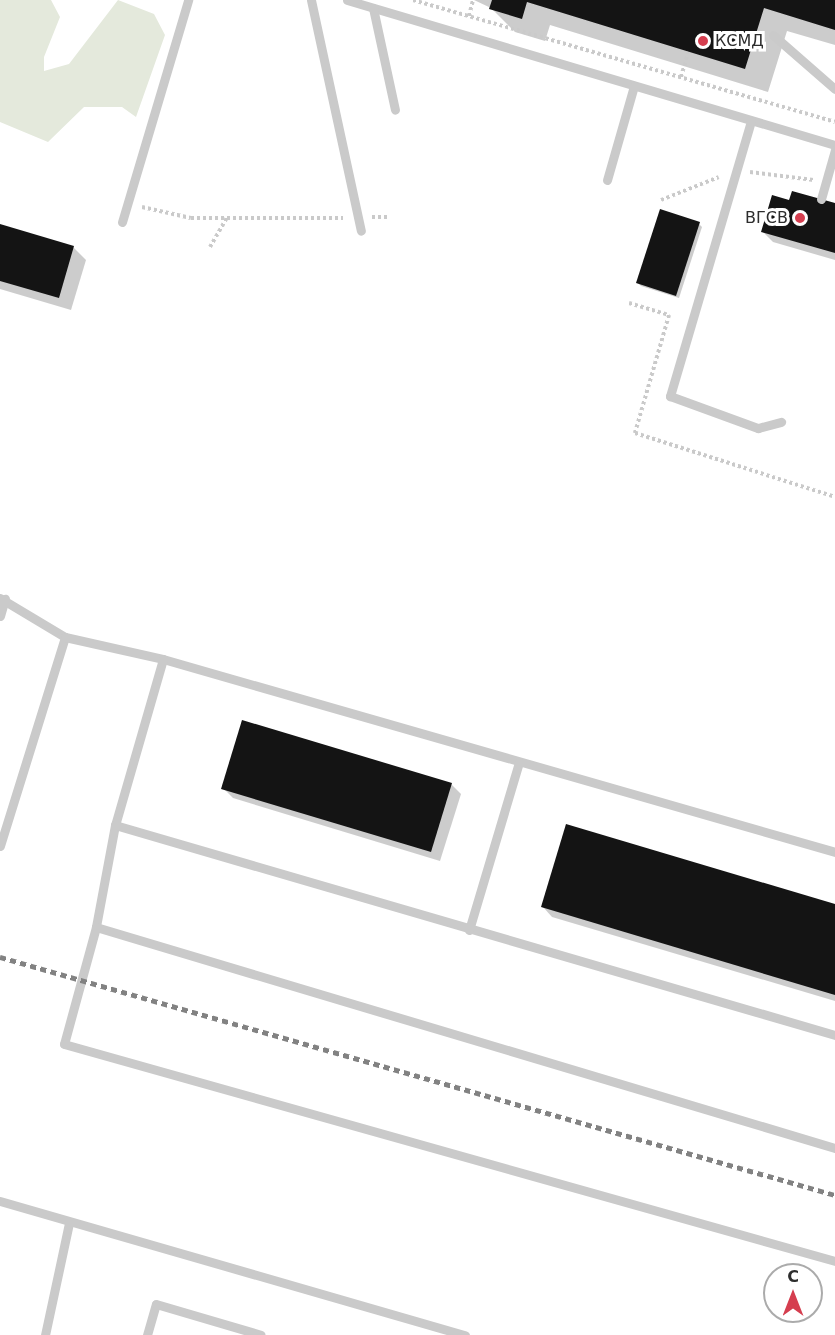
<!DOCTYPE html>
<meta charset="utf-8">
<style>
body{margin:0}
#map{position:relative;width:835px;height:1335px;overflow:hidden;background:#fff;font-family:"DejaVu Sans",sans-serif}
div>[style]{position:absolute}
.green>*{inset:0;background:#e4e9dc}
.shadow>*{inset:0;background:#0003}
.building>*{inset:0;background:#141414}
.path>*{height:4px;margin-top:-2px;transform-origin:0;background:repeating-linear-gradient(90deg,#cacaca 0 3px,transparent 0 6px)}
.service>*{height:9px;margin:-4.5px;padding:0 4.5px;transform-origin:4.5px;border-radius:4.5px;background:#cacaca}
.rail>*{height:4.5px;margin-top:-2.25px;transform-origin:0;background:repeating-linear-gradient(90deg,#828282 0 6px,transparent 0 10.5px)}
.dots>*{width:16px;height:16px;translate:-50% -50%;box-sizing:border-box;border:3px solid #fff;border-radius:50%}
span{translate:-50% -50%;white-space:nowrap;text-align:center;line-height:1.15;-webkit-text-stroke:6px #fff;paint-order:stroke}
.poi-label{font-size:16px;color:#2d2d2d}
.left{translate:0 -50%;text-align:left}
.right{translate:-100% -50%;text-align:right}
.north{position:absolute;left:763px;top:1263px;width:60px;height:60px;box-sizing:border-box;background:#fff;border:2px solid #ababab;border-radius:50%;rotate:0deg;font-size:16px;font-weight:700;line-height:24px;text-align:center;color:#2d2d2d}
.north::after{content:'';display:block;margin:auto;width:21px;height:27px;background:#d53e4f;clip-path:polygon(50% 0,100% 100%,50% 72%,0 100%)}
</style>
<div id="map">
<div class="green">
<i style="clip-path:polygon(0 0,51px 0,60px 17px,44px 57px,44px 71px,69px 64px,118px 0,154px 14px,165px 35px,136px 117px,122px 107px,84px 107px,48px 142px,0 122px)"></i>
</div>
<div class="shadow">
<i style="clip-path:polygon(474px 0,835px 0,835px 45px,787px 31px,768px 92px,550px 25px,545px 41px,515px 32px,491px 8px)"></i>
<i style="clip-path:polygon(791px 201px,835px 205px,835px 260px,773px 242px,763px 232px)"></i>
<i style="clip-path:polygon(699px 224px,702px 227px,679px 298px,641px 286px,638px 283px)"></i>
<i style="clip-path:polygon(0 226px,73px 247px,86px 260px,71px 310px,0 289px)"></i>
<i style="clip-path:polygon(451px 784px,461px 794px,440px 861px,233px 798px,223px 788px)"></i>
<i style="clip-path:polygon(835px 906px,835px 1001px,552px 917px,543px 907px)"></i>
</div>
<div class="building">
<i style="clip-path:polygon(492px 0,835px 0,835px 30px,764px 8px,745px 69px,527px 2px,522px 19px,489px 9px)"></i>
<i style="clip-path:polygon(792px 191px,835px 203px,835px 253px,761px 232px,772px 195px,789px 200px)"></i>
<i style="clip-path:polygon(660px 209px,700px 222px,676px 296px,636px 283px)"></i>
<i style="clip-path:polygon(0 224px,74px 246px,59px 298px,0 281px)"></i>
<i style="clip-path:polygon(242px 720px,452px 783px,431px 852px,221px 789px)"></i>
<i style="clip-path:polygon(566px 824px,835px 904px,835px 995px,541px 907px)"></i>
</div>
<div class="path">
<i style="left:413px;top:0;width:439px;rotate:16.1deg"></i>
<i style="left:469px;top:16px;width:16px;rotate:-76deg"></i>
<i style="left:681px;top:77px;width:26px;rotate:-74deg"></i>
<i style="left:750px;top:172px;width:64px;rotate:7.2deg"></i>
<i style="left:661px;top:200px;width:62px;rotate:-21.6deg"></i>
<i style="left:142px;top:207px;width:50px;rotate:12.7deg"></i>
<i style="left:191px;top:218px;width:152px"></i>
<i style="left:372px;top:217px;width:17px"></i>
<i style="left:210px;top:247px;width:34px;rotate:-60deg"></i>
<i style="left:629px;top:303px;width:42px;rotate:16.7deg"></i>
<i style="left:669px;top:315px;width:123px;rotate:106.1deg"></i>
<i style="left:635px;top:433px;width:210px;rotate:17.7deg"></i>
</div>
<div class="service">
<i style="left:311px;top:0;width:236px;rotate:77.8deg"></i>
<i style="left:347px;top:0;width:509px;rotate:16.55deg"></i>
<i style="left:373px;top:8px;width:104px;rotate:77.8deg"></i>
<i style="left:773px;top:35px;width:82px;rotate:41.1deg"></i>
<i style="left:751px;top:121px;width:287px;rotate:106.4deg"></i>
<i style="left:670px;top:396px;width:94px;rotate:20deg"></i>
<i style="left:758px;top:428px;width:24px;rotate:-15deg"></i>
<i style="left:607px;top:180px;width:98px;rotate:-74deg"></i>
<i style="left:821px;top:199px;width:51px;rotate:-74.1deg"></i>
<i style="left:122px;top:222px;width:232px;rotate:-73.4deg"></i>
<i style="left:0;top:598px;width:76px;rotate:31deg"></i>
<i style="left:65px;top:637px;width:219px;rotate:107.3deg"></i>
<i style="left:0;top:616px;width:18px;rotate:-74deg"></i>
<i style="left:65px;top:637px;width:100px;rotate:12.7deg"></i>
<i style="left:163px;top:659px;width:699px;rotate:16.02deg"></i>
<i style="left:163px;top:659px;width:173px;rotate:106.1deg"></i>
<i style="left:115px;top:825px;width:104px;rotate:100.6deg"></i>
<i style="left:96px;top:927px;width:121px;rotate:105.3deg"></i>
<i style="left:64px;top:1044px;width:801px;rotate:15.72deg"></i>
<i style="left:115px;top:825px;width:750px;rotate:16.26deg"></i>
<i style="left:96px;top:927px;width:771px;rotate:16.65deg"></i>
<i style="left:469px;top:930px;width:175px;rotate:-73.4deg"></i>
<i style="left:0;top:1201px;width:484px;rotate:16.1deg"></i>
<i style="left:45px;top:1335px;width:115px;rotate:-77.9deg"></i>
<i style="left:147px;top:1335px;width:32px;rotate:-74deg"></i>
<i style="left:156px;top:1304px;width:109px;rotate:16.4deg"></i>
</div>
<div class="rail">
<i style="left:0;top:957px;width:868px;rotate:15.91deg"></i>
</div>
<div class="dots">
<i style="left:703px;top:41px;background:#d53e4f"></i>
<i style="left:800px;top:218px;background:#d53e4f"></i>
</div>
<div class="poi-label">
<span class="left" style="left:715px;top:41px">КСМД</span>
<span class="right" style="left:788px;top:218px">ВГСВ</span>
</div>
<div class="north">С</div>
</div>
